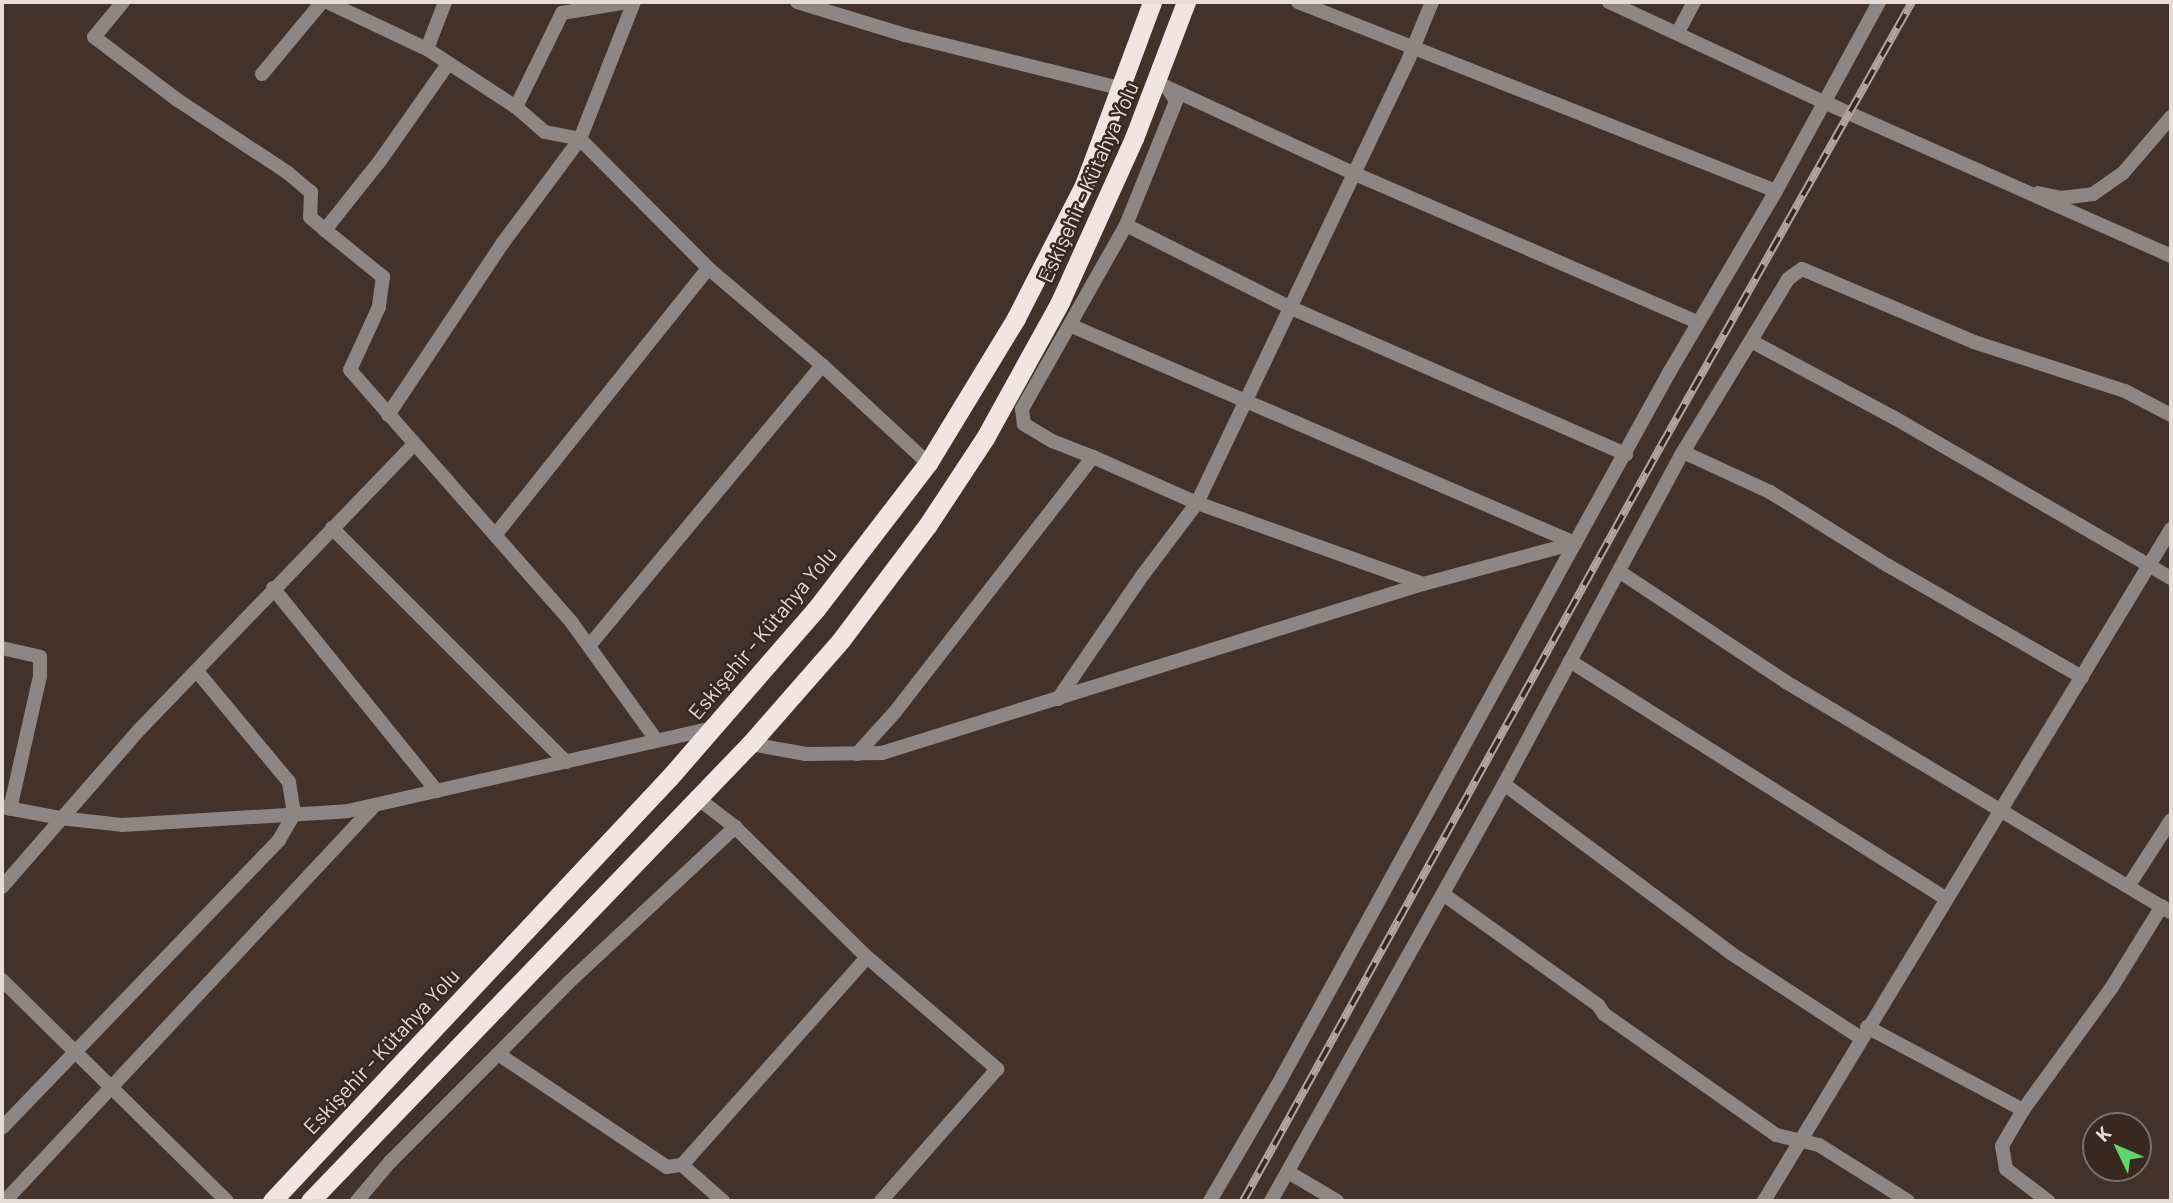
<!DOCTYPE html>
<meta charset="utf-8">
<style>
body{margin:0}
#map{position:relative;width:2173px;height:1203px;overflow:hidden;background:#433229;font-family:Barlow,sans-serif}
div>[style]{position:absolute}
.minor>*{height:14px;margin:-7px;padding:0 7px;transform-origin:7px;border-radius:7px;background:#8f8582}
.tertiary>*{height:14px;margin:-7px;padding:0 7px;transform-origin:7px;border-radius:7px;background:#8f8582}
.trunk>*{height:19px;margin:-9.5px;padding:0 9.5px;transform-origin:9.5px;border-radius:9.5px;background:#f2e4e1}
.rail>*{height:8px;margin-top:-4px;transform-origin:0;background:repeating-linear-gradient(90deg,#38281f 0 16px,#b2a59e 0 32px);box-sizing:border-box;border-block:2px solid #b2a59e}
span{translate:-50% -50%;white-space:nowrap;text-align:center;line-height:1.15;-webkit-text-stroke:5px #38281f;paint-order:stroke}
.street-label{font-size:21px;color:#e7dcd6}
.frame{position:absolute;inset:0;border:4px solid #e7dcd6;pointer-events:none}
.north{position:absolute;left:2082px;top:1112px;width:70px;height:70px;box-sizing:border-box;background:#38281f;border:2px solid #7e7068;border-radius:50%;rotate:314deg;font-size:19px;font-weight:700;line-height:28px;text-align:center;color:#e7dcd6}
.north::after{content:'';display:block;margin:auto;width:24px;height:32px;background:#61d46a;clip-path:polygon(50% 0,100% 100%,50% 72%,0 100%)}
</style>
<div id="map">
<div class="minor">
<i style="left:797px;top:2px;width:113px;rotate:17deg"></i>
<i style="left:905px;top:35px;width:220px;rotate:13.9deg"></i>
<i style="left:1298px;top:2px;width:514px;rotate:21.57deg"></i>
<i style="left:1678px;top:32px;width:34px;rotate:-62deg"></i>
<i style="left:427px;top:49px;width:50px;rotate:-69deg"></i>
<i style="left:448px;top:64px;width:120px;rotate:125.1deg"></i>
<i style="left:379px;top:162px;width:87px;rotate:128.5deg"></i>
<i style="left:325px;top:230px;width:75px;rotate:39deg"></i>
<i style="left:383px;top:277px;width:30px;rotate:98deg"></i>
<i style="left:379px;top:307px;width:69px;rotate:114.7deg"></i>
<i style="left:350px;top:370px;width:337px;rotate:48.7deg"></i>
<i style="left:572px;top:623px;width:145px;rotate:54.2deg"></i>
<i style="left:262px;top:74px;width:94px;rotate:-50.2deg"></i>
<i style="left:1171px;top:89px;width:200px;rotate:24.8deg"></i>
<i style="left:1353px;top:173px;width:376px;rotate:23.4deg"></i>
<i style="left:516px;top:107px;width:105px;rotate:-63.9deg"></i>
<i style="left:562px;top:13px;width:66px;rotate:-9.6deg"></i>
<i style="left:2038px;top:193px;width:24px;rotate:12deg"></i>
<i style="left:2061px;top:198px;width:32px;rotate:-7deg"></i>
<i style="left:2093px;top:194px;width:37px;rotate:-35deg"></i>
<i style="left:2123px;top:173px;width:74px;rotate:-49.4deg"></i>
<i style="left:1126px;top:225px;width:182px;rotate:26.7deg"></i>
<i style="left:1289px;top:307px;width:368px;rotate:23.6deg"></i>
<i style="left:1072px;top:326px;width:548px;rotate:23.34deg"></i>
<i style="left:1751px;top:341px;width:161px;rotate:28.2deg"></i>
<i style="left:1893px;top:417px;width:321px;rotate:30.1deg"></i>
<i style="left:1683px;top:452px;width:96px;rotate:24.7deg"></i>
<i style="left:1770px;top:492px;width:138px;rotate:32deg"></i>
<i style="left:1887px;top:565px;width:225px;rotate:29.9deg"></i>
<i style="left:1093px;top:457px;width:44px;rotate:-158.7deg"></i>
<i style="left:1052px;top:441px;width:33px;rotate:-149deg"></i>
<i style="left:1024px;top:424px;width:15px;rotate:-98deg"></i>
<i style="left:1022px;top:409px;width:211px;rotate:-60.5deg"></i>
<i style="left:1126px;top:225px;width:134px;rotate:-68deg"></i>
<i style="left:1176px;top:101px;width:17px;rotate:-123deg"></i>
<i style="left:332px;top:528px;width:331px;rotate:45deg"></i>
<i style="left:496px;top:534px;width:340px;rotate:-51.4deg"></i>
<i style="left:1620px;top:572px;width:199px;rotate:33.5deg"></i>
<i style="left:1786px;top:682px;width:448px;rotate:30.9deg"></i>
<i style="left:273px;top:588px;width:261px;rotate:51.1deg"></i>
<i style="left:589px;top:646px;width:365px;rotate:-50.3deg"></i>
<i style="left:2px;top:648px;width:39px;rotate:13deg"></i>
<i style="left:40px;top:657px;width:19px;rotate:90deg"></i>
<i style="left:40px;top:676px;width:136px;rotate:102.7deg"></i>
<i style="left:1570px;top:661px;width:445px;rotate:32.3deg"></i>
<i style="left:1058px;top:699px;width:149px;rotate:-55.7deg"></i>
<i style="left:1142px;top:576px;width:91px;rotate:-53deg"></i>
<i style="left:1197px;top:503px;width:493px;rotate:-64.5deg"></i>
<i style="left:1409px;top:58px;width:61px;rotate:-67.7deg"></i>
<i style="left:857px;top:754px;width:57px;rotate:-47.9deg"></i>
<i style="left:895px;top:712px;width:323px;rotate:-52.2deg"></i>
<i style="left:1093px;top:457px;width:114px;rotate:23.9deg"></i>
<i style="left:1197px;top:503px;width:240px;rotate:19.7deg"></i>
<i style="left:1504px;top:784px;width:284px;rotate:36.7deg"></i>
<i style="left:1732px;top:954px;width:154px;rotate:33.1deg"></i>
<i style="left:696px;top:797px;width:49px;rotate:37.6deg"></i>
<i style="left:735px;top:827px;width:185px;rotate:44.6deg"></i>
<i style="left:867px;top:957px;width:172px;rotate:40.7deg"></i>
<i style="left:997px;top:1069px;width:176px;rotate:131.3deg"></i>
<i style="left:2px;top:807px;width:59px;rotate:10.7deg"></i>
<i style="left:60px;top:818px;width:62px;rotate:6.4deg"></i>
<i style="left:122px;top:825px;width:226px;rotate:-3.5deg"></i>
<i style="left:348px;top:811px;width:374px;rotate:-12.8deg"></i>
<i style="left:2129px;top:885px;width:77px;rotate:-57.1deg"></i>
<i style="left:2px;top:887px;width:210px;rotate:-48.9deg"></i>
<i style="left:140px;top:729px;width:395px;rotate:-46.1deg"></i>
<i style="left:1443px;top:894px;width:191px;rotate:35.6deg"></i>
<i style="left:1598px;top:1005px;width:11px;rotate:56deg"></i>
<i style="left:1604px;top:1014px;width:210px;rotate:35.1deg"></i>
<i style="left:1776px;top:1135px;width:44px;rotate:13.1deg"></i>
<i style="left:1819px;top:1145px;width:105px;rotate:32.2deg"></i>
<i style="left:2px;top:980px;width:315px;rotate:44.5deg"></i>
<i style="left:1867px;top:1027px;width:177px;rotate:28deg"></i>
<i style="left:2023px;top:1110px;width:42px;rotate:120.3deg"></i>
<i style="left:2002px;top:1146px;width:23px;rotate:80deg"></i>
<i style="left:2006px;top:1169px;width:53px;rotate:37.3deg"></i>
<i style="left:498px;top:1054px;width:100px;rotate:-45.4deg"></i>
<i style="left:568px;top:983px;width:229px;rotate:-43deg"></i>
<i style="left:2023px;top:1110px;width:152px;rotate:-54.1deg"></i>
<i style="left:2112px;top:987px;width:95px;rotate:-58.3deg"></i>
<i style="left:2px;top:1128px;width:400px;rotate:-46.1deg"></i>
<i style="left:279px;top:840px;width:30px;rotate:-60deg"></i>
<i style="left:294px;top:814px;width:32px;rotate:-99deg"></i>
<i style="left:289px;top:782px;width:144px;rotate:-129.7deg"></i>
<i style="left:682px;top:1165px;width:55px;rotate:41.3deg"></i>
<i style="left:1288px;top:1172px;width:57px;rotate:30.6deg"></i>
<i style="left:5px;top:1201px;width:542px;rotate:-46.94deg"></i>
<i style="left:357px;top:1201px;width:51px;rotate:-49.8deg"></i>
<i style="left:390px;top:1162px;width:153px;rotate:-45deg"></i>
<i style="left:498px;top:1054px;width:203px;rotate:33.8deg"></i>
<i style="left:667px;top:1167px;width:15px;rotate:-8deg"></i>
<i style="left:682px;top:1165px;width:278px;rotate:-48.3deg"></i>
<i style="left:1271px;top:1201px;width:478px;rotate:-60.8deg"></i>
<i style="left:1504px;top:784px;width:377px;rotate:-61.7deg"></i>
<i style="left:1683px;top:452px;width:202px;rotate:-58.7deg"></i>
<i style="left:1788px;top:279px;width:17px;rotate:-36deg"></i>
<i style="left:1802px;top:269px;width:187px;rotate:23deg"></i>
<i style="left:1974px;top:342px;width:159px;rotate:18deg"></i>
<i style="left:2125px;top:391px;width:52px;rotate:27.6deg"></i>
<i style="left:1764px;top:1201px;width:786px;rotate:-58.8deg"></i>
</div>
<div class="tertiary">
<i style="left:123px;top:2px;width:45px;rotate:129.6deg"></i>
<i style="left:94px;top:37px;width:106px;rotate:37deg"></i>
<i style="left:179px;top:101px;width:131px;rotate:33.4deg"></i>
<i style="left:288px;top:173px;width:30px;rotate:40deg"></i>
<i style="left:311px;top:192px;width:25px;rotate:92deg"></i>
<i style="left:310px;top:217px;width:20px;rotate:41deg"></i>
<i style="left:327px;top:2px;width:110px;rotate:25.2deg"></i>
<i style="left:427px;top:49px;width:106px;rotate:33.1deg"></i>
<i style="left:516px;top:107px;width:38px;rotate:41deg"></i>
<i style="left:545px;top:132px;width:36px;rotate:11deg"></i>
<i style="left:580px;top:139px;width:182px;rotate:45.2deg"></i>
<i style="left:708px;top:268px;width:150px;rotate:40.4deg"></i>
<i style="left:822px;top:365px;width:144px;rotate:42.8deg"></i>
<i style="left:1609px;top:2px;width:239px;rotate:25deg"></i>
<i style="left:1826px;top:103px;width:377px;rotate:23.9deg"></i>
<i style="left:388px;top:415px;width:206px;rotate:-56.3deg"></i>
<i style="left:502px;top:244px;width:131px;rotate:-53.4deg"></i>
<i style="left:580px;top:139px;width:147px;rotate:-68.5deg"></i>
<i style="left:1575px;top:543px;width:196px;rotate:-61.1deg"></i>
<i style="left:1670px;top:371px;width:209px;rotate:-59.5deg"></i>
<i style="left:1776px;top:191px;width:215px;rotate:-61.4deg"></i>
<i style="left:750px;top:744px;width:57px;rotate:10.1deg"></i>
<i style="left:806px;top:754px;width:76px;rotate:-0.8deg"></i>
<i style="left:882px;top:753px;width:567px;rotate:-17.35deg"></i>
<i style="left:1423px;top:584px;width:157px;rotate:-15.1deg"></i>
<i style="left:1575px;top:543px;width:611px;rotate:118.75deg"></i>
<i style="left:1281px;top:1079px;width:141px;rotate:120.2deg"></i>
</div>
<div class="trunk">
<i style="left:272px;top:1201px;width:580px;rotate:-46.82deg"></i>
<i style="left:669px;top:778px;width:224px;rotate:-49deg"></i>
<i style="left:816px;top:609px;width:184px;rotate:-52.5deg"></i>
<i style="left:928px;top:463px;width:170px;rotate:-58.7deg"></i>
<i style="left:1016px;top:318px;width:149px;rotate:-62.9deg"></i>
<i style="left:1084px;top:185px;width:195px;rotate:-69.6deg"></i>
<i style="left:310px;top:1201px;width:634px;rotate:-46.09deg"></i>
<i style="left:750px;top:744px;width:138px;rotate:-48.8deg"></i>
<i style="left:841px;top:640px;width:143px;rotate:-53deg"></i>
<i style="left:927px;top:526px;width:105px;rotate:-56.6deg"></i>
<i style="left:985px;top:438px;width:155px;rotate:-61.1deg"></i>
<i style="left:1060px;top:302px;width:180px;rotate:-65.7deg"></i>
<i style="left:1134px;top:138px;width:146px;rotate:-69.1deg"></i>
</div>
<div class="rail">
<i style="left:1243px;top:1201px;width:863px;rotate:-61.03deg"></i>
<i style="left:1661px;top:446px;width:510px;rotate:-60.52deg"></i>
</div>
<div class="street-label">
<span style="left:1088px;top:182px;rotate:-66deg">Eskişehir - Kütahya Yolu</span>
<span style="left:762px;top:633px;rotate:-50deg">Eskişehir - Kütahya Yolu</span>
<span style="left:381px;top:1051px;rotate:-47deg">Eskişehir - Kütahya Yolu</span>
</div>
<div class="frame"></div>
<div class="north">K</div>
</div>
